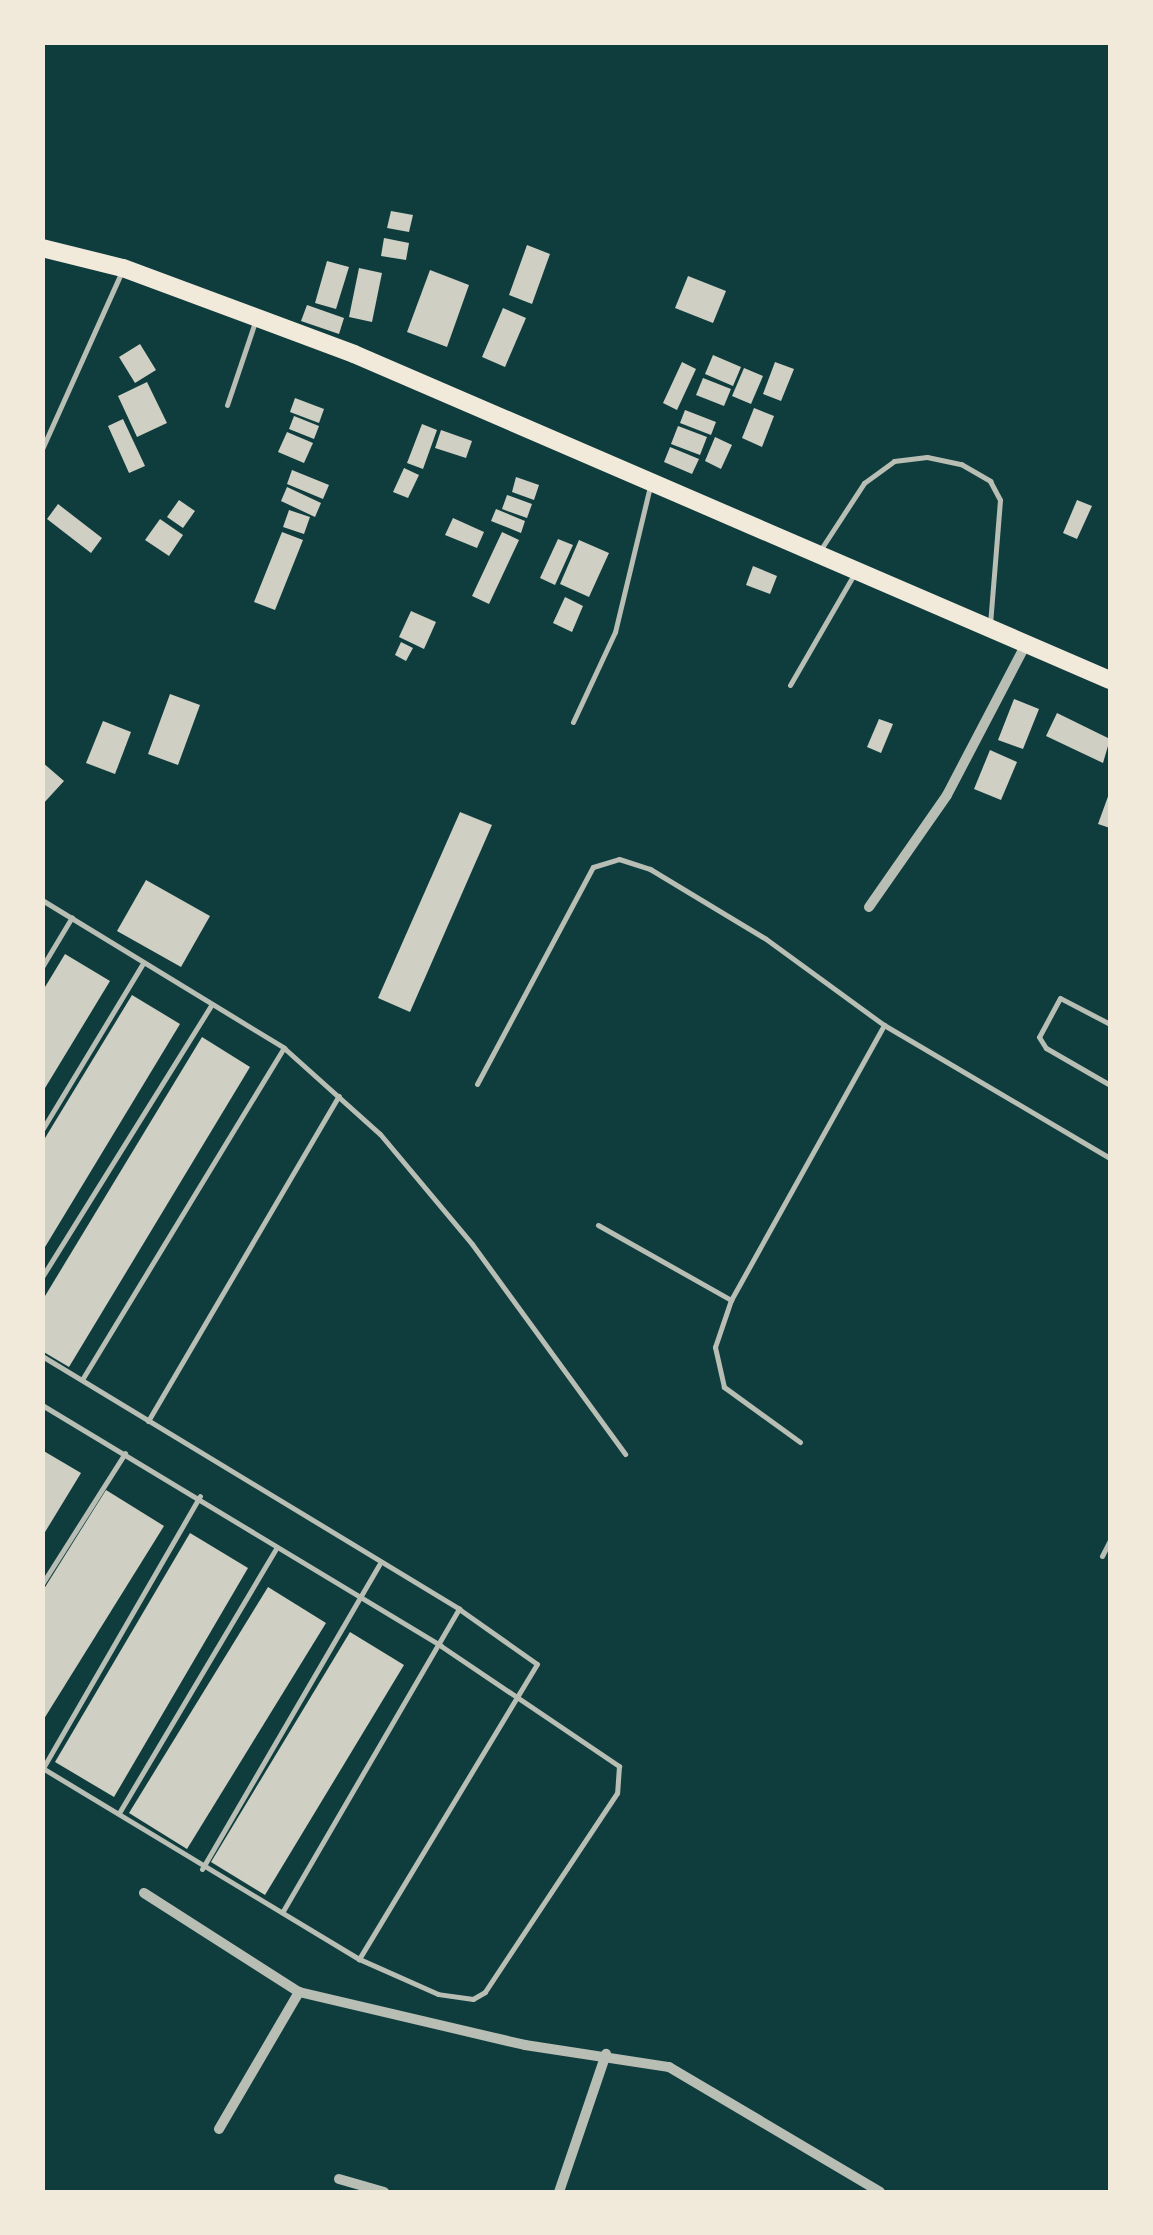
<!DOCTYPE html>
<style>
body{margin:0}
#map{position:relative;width:1153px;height:2235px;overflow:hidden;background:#0f3d3e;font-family:"Public Sans",sans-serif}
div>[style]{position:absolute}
.building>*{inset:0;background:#cfcfc3}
.service>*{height:5px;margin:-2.5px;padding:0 2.5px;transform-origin:2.5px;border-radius:2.5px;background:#b8beb3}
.minor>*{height:10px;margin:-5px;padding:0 5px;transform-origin:5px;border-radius:5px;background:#b8beb3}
.trunk>*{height:18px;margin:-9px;padding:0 9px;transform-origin:9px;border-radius:9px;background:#f1e9da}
span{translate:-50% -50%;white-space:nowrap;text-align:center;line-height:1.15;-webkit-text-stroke:9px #f1e9da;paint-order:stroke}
.frame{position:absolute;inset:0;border:45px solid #f1e9da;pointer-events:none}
</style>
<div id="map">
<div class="building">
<i style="clip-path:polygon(391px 211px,413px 215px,409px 232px,387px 228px)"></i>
<i style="clip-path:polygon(384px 238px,409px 243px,406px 260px,381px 256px)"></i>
<i style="clip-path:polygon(527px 245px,550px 254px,532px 304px,509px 295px)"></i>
<i style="clip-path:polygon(327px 261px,349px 267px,336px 309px,315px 303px)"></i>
<i style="clip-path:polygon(359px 268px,382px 273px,372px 322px,349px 317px)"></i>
<i style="clip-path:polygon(430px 270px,469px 285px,447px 347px,407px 332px)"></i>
<i style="clip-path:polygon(688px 276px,726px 291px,713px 323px,675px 308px)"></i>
<i style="clip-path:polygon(307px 305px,344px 318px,339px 334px,301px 321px)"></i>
<i style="clip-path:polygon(503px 308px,526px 318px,505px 367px,482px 357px)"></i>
<i style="clip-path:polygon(140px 344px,156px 370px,135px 383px,119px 357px)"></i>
<i style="clip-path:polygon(713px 355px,741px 367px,733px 386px,705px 374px)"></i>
<i style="clip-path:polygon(682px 362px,696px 369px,677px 410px,663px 403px)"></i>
<i style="clip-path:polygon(775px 362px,794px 369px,781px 401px,763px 394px)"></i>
<i style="clip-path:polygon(744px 368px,763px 376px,751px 404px,732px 396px)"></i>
<i style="clip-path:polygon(703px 378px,731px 389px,724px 406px,696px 395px)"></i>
<i style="clip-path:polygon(147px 382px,167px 423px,137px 437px,118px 396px)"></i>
<i style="clip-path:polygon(295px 398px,324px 409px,319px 423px,290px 412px)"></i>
<i style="clip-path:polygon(754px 408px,774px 416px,762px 447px,742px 438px)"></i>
<i style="clip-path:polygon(685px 410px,716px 422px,711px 435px,680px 423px)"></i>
<i style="clip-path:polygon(294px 416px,319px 426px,314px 439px,289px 429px)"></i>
<i style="clip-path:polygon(123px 419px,145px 466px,129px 473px,108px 426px)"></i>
<i style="clip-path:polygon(422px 424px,437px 430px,423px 469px,407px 463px)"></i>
<i style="clip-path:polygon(678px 426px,707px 437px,700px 455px,671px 444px)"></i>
<i style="clip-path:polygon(441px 430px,472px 441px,466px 458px,435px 448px)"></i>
<i style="clip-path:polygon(287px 432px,313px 443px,304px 463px,278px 452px)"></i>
<i style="clip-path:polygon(715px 437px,732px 445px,721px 469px,705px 461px)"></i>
<i style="clip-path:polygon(670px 447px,699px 459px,692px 474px,664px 462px)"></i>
<i style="clip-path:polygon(404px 468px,419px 475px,408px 498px,393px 492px)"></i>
<i style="clip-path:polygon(292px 470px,329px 485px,323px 499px,287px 484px)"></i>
<i style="clip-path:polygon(516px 477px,539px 485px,534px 500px,512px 492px)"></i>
<i style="clip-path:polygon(287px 487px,321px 503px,315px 517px,281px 501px)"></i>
<i style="clip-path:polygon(507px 495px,532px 504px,527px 518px,502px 509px)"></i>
<i style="clip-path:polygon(179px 500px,195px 511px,183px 528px,167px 517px)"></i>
<i style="clip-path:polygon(1077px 500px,1092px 506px,1077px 539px,1063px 533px)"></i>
<i style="clip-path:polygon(58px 504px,102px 538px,91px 553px,47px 519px)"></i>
<i style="clip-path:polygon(496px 509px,525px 521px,521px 533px,491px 521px)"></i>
<i style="clip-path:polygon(289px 510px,310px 517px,304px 534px,283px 527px)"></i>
<i style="clip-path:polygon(453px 518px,484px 532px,477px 548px,445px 535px)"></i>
<i style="clip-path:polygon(160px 519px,183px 535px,169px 556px,145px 540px)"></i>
<i style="clip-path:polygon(282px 532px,303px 540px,275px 610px,254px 602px)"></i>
<i style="clip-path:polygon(502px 532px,519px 540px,489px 604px,472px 596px)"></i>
<i style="clip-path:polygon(558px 539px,573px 545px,555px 585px,540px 578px)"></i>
<i style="clip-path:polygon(579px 540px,609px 553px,589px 597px,560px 584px)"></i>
<i style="clip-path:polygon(753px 566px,777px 576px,770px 594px,746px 585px)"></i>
<i style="clip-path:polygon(565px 597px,583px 606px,572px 632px,553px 623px)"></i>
<i style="clip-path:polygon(411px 611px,436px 622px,424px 649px,399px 637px)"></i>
<i style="clip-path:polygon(401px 642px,413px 648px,406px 661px,395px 655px)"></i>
<i style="clip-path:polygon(170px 694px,200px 705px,178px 765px,148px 754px)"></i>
<i style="clip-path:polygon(1014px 699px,1039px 709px,1023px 749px,998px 740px)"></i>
<i style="clip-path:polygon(1057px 713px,1110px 739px,1103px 763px,1046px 736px)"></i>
<i style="clip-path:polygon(879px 719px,893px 724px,881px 753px,867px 747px)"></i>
<i style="clip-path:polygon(103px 721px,131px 732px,115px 774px,86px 763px)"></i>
<i style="clip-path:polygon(990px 750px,1017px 762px,1001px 800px,974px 789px)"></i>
<i style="clip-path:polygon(42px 762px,64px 781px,42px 805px)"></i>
<i style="clip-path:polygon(1110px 791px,1110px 828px,1098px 824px)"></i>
<i style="clip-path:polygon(460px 812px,492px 825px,410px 1012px,378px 998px)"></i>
<i style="clip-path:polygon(146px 880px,210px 916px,181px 967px,117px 931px)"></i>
<i style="clip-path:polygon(65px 954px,110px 981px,42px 1093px,42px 992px)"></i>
<i style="clip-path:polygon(132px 995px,180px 1024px,42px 1252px,42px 1143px)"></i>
<i style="clip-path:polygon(202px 1037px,250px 1067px,69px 1367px,42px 1351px,42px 1301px)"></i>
<i style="clip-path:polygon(42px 1450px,81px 1473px,42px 1537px)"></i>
<i style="clip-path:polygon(106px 1490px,164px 1526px,42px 1722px,42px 1592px)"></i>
<i style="clip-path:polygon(190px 1533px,248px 1568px,114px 1797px,55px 1762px)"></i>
<i style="clip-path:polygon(268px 1587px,326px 1623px,187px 1849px,129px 1813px)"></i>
<i style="clip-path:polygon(350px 1632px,404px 1665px,265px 1895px,211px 1862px)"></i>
</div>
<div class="service">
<i style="left:227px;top:405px;width:91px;rotate:-71.4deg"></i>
<i style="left:42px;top:449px;width:195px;rotate:-65.8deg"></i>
<i style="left:821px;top:549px;width:79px;rotate:-56.9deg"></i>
<i style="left:864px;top:483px;width:37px;rotate:-36deg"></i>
<i style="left:894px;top:461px;width:33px;rotate:-7deg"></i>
<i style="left:927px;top:457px;width:35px;rotate:12deg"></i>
<i style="left:961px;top:464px;width:34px;rotate:30deg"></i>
<i style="left:990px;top:481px;width:21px;rotate:62deg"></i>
<i style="left:1000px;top:500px;width:124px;rotate:94.6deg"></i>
<i style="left:790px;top:685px;width:126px;rotate:-60deg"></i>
<i style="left:573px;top:722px;width:99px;rotate:-65deg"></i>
<i style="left:615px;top:632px;width:150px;rotate:-76.5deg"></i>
<i style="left:42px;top:900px;width:284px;rotate:31.4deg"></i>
<i style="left:284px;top:1048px;width:129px;rotate:41.9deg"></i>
<i style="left:380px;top:1134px;width:143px;rotate:50.1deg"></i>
<i style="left:472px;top:1244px;width:260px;rotate:53.9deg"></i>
<i style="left:42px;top:967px;width:58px;rotate:-59deg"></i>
<i style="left:1110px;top:1024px;width:56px;rotate:-152.5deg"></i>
<i style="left:1060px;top:998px;width:44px;rotate:118.3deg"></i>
<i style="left:1039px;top:1037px;width:13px;rotate:58deg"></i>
<i style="left:1046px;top:1048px;width:74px;rotate:30deg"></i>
<i style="left:477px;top:1084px;width:246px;rotate:-61.9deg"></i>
<i style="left:593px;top:867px;width:27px;rotate:-17deg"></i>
<i style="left:619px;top:859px;width:33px;rotate:18deg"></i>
<i style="left:650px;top:869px;width:135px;rotate:31.1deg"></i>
<i style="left:766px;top:939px;width:146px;rotate:36.1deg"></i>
<i style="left:884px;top:1025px;width:262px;rotate:30.5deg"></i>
<i style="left:42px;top:1130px;width:193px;rotate:-58.8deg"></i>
<i style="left:598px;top:1225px;width:153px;rotate:29.4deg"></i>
<i style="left:42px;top:1277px;width:319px;rotate:-58.1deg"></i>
<i style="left:42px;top:1356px;width:488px;rotate:31.2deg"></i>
<i style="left:459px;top:1609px;width:95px;rotate:35.2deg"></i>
<i style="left:537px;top:1664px;width:345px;rotate:121.1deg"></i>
<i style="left:359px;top:1959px;width:370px;rotate:-148.9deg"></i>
<i style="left:83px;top:1378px;width:386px;rotate:-58.7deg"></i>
<i style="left:42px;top:1405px;width:466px;rotate:31.1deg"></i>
<i style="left:441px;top:1646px;width:215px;rotate:34deg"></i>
<i style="left:619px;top:1766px;width:27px;rotate:94deg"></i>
<i style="left:617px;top:1793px;width:239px;rotate:123.6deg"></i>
<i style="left:485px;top:1992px;width:14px;rotate:150deg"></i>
<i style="left:473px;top:1999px;width:35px;rotate:-172deg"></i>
<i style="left:438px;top:1994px;width:86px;rotate:-156.1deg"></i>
<i style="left:148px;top:1421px;width:377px;rotate:-59.6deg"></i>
<i style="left:800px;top:1442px;width:94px;rotate:-144.1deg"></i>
<i style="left:724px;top:1387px;width:41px;rotate:-102.7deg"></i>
<i style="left:715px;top:1347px;width:50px;rotate:-71.2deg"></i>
<i style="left:731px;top:1300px;width:315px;rotate:-60.9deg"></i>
<i style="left:1102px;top:1556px;width:18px;rotate:-63deg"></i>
<i style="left:42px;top:1584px;width:155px;rotate:-57.6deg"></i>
<i style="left:43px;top:1768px;width:314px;rotate:-60deg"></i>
<i style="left:119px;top:1813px;width:307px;rotate:-59.3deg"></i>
<i style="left:202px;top:1869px;width:352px;rotate:-59.8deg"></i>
<i style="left:283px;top:1911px;width:350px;rotate:-59.8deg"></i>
</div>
<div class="minor">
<i style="left:869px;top:907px;width:136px;rotate:-55.1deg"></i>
<i style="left:947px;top:795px;width:173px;rotate:-62.4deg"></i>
<i style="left:144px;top:1893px;width:184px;rotate:32.6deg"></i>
<i style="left:299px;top:1992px;width:232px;rotate:13.2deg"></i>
<i style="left:525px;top:2045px;width:146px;rotate:8.7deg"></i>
<i style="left:669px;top:2067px;width:245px;rotate:30.6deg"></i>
<i style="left:219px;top:2129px;width:159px;rotate:-59.7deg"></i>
<i style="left:339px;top:2179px;width:47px;rotate:16.1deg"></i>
<i style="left:559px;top:2192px;width:146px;rotate:-71.2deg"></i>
</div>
<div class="trunk">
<i style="left:42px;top:248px;width:83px;rotate:13.9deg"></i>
<i style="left:123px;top:268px;width:246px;rotate:20.4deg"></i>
<i style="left:354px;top:354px;width:823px;rotate:23.33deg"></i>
</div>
<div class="frame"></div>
</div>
